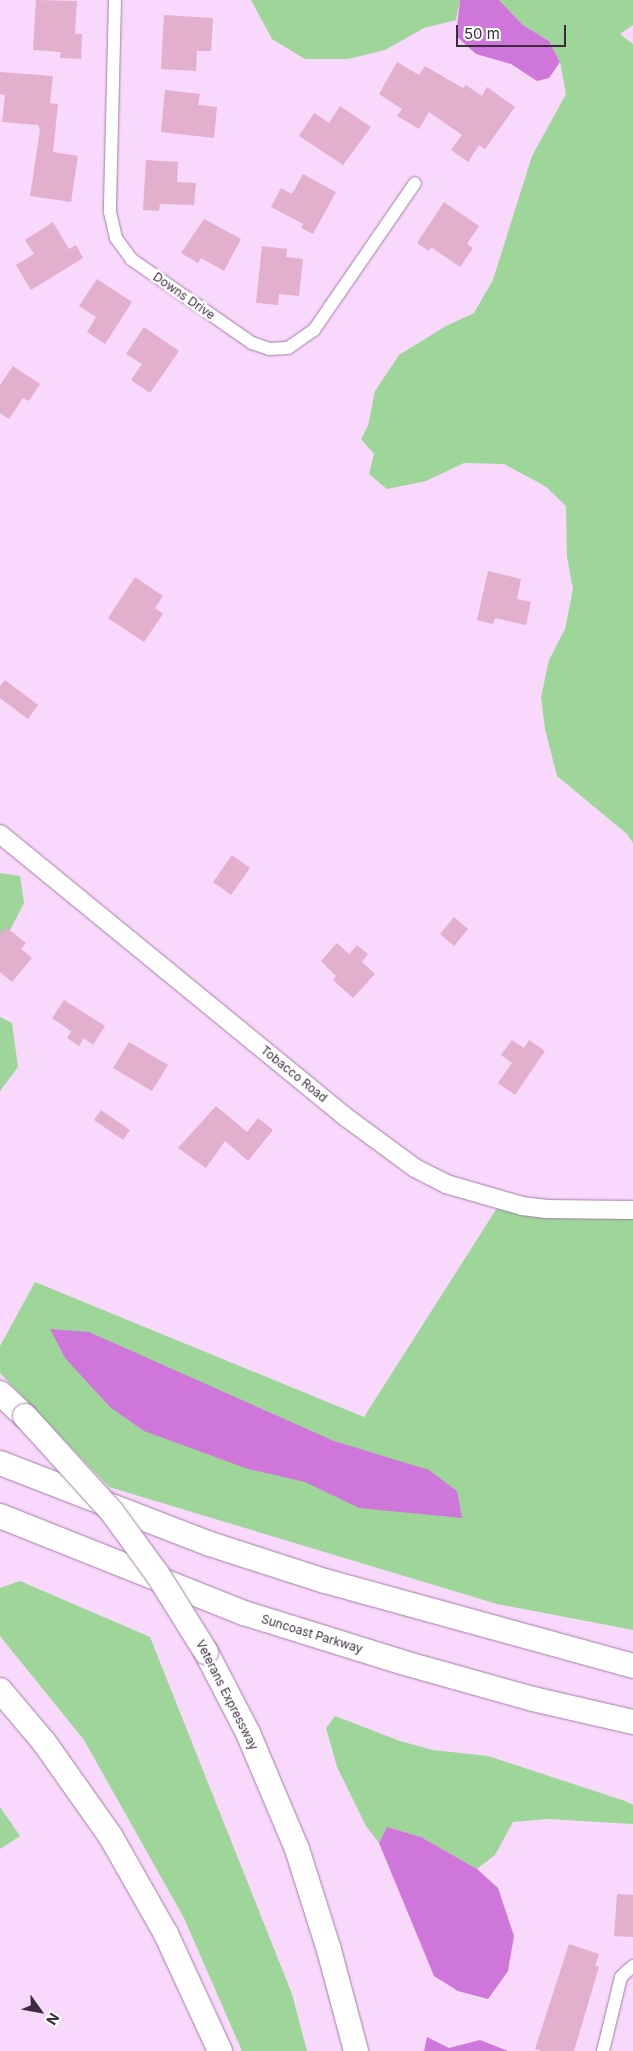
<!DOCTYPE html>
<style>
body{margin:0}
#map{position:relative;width:633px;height:2051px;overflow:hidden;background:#f8d8fb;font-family:Inter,sans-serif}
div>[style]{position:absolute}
.green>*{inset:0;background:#9ed69a}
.water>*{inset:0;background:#ce76d9}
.building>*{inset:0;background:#e2afcd}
.roads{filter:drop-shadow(0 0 1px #a17ea5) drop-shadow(0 0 1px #a17ea5)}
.street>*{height:12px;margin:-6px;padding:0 6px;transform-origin:6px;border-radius:6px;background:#fff}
.secondary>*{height:18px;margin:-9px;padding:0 9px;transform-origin:9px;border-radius:9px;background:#fff}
.highway>*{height:24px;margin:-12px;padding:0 12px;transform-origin:12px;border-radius:12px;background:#fff}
.bridges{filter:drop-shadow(0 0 1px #a17ea5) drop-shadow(0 0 1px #a17ea5)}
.highway-bridge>*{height:24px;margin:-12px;padding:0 12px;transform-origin:12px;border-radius:12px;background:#fff}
span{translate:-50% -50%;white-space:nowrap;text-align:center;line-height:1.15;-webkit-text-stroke:5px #fff;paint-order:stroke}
.street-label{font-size:12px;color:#3b2c3d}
.north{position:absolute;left:15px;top:1986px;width:50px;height:50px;-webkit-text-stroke:4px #fff;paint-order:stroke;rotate:122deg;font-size:14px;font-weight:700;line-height:20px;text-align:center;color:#3b2c3d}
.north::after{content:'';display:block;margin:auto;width:18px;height:22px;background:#3b2c3d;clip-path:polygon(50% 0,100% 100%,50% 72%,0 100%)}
.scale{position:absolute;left:456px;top:25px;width:110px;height:22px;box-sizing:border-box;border:2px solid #3b2c3d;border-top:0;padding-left:6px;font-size:15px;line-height:18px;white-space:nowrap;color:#3b2c3d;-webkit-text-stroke:4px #fff;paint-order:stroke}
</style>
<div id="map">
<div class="green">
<i style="clip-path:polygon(251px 0,460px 0,456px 20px,424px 28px,385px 50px,348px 59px,305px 59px,272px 39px)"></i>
<i style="clip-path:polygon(499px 0,633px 0,633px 25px,620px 34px,633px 44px,633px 843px,627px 834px,557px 776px,545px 729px,541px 697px,549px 660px,565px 629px,573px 589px,567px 557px,566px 506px,545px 486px,504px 464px,464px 463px,426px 481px,387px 489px,369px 474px,374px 454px,361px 439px,368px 426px,375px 391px,399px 355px,446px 326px,474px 313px,493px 280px,532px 156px,566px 94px,560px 62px,549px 41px,523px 25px)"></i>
<i style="clip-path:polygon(0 873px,20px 876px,24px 903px,0 950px)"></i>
<i style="clip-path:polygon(0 1017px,12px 1023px,18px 1067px,0 1091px)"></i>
<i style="clip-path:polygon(506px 1194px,563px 1206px,633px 1206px,633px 1630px,497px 1604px,109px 1487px,0 1373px,0 1346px,35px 1282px,364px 1417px)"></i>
<i style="clip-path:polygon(20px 1581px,150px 1637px,292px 1994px,307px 2051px,242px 2051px,184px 1918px,84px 1740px,0 1636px,0 1588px)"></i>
<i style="clip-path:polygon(335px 1716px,400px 1741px,433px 1750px,488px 1756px,625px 1801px,633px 1805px,633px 1824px,548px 1819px,513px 1822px,495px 1855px,477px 1869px,421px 1837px,387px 1827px,379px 1843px,366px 1826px,337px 1767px,326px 1728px)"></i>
<i style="clip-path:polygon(0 1807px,20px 1836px,0 1849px)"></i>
</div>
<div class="water">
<i style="clip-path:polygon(460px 0,499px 0,523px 25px,549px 41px,560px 62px,549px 78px,537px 81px,511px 64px,476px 54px,456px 36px)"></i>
<i style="clip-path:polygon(50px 1329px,89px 1332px,334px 1441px,429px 1470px,457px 1491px,462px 1518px,359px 1508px,305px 1482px,248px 1469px,144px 1431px,110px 1407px,65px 1358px)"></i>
<i style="clip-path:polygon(387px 1827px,421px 1837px,477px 1869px,498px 1888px,514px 1936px,508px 1971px,488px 1999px,458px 1991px,434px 1976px,379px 1843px)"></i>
<i style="clip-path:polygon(427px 2037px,449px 2048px,480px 2040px,508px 2051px,424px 2051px)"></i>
</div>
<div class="building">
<i style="clip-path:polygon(36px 0,77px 1px,75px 34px,82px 34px,81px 59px,60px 58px,61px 52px,33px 50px)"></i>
<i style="clip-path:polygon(164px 15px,213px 18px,211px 51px,197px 51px,196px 71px,161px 69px)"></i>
<i style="clip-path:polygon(397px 62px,419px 75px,425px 66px,463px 88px,466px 85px,482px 96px,487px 87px,515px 107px,485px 149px,479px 145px,468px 162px,451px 150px,462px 135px,429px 112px,419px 129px,397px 116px,402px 109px,379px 94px)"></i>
<i style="clip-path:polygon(0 72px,53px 76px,50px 103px,58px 104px,53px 152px,78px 156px,71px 202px,30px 196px,40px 130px,38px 125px,2px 122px,5px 95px,0 94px)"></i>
<i style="clip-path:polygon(165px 90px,200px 94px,198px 105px,217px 107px,214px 138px,161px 132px)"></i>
<i style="clip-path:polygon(340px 106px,371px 127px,343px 165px,299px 136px,314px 113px,329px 123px)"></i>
<i style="clip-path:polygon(146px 160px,178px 162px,177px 182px,196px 183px,194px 205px,160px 204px,159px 211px,143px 210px)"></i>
<i style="clip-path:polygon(303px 174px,336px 192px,313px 234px,301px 228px,303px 224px,271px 207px,281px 188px,292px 194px)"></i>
<i style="clip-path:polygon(444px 202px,479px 226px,467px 244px,473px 248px,460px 267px,431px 247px,429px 251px,417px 243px)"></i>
<i style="clip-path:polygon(204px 219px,241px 239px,224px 271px,201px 258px,198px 263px,181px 253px)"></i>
<i style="clip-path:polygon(53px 222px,69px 249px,76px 245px,83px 258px,31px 290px,16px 265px,34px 254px,25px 240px)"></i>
<i style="clip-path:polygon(262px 246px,287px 249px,286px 257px,303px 259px,299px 296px,279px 294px,278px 305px,256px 303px)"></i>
<i style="clip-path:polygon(97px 279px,132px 302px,105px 344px,87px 332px,96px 317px,79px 306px)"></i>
<i style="clip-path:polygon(144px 327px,179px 351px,150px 393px,131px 380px,142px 364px,126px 354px)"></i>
<i style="clip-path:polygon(13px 366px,40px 384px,29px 401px,23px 398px,9px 419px,0 413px,0 385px)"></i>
<i style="clip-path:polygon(488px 571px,521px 579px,517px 599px,531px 602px,526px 625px,495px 618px,493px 624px,477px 620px)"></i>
<i style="clip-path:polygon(135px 577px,163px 596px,155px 608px,163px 614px,144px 642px,108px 618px)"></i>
<i style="clip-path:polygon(5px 680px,38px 705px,28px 719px,0 698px,0 686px)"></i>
<i style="clip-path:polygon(232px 855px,250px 868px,231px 895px,213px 882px)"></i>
<i style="clip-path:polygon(454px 917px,468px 929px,454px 946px,440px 934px)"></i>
<i style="clip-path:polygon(6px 927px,26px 943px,21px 949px,32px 958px,12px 982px,0 972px,0 934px)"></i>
<i style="clip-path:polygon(337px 943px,349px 954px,357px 945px,368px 954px,362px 962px,375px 974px,353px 998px,333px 980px,336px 976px,321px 961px)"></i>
<i style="clip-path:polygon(64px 1000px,105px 1026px,93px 1045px,84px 1038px,79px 1046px,67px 1038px,71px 1031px,52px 1018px)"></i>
<i style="clip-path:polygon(512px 1040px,524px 1048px,529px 1040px,545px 1051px,515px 1095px,498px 1083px,512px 1063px,501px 1055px)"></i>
<i style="clip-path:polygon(129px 1042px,168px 1065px,152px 1091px,113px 1068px)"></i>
<i style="clip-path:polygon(216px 1106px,247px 1132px,258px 1118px,273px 1130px,248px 1161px,225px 1141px,206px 1168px,178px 1148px)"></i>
<i style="clip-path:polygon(101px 1110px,130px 1130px,123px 1140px,94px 1120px)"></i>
<i style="clip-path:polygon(617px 1894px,633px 1895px,633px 1937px,614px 1936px)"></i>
<i style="clip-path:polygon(569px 1944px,599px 1954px,595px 1966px,599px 1967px,574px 2051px,542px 2051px,535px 2049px)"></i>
</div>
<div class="roads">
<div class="street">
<i style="left:115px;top:0;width:212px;rotate:91.4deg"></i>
<i style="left:110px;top:212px;width:27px;rotate:77deg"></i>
<i style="left:116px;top:238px;width:26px;rotate:54deg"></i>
<i style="left:131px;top:259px;width:147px;rotate:34.8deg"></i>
<i style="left:252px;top:343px;width:18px;rotate:19deg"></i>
<i style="left:269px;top:349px;width:19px;rotate:-3deg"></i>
<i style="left:288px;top:348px;width:32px;rotate:-35deg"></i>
<i style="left:314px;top:330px;width:178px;rotate:-55.5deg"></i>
<i style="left:603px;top:2051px;width:76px;rotate:-76.3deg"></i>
<i style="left:621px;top:1977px;width:16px;rotate:-43deg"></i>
</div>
<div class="secondary">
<i style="left:0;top:834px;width:448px;rotate:39.3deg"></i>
<i style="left:347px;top:1118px;width:84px;rotate:36.3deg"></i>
<i style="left:415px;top:1168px;width:35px;rotate:27deg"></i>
<i style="left:446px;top:1184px;width:79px;rotate:16.1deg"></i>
<i style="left:522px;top:1206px;width:23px;rotate:7deg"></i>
<i style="left:545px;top:1209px;width:88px;rotate:0.7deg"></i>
</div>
<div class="highway">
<i style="left:0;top:1393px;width:34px;rotate:43deg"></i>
<i style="left:0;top:1463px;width:222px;rotate:21.1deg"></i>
<i style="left:207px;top:1543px;width:124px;rotate:17.9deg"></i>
<i style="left:325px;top:1581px;width:320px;rotate:15.4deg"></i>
<i style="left:0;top:1516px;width:263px;rotate:21.7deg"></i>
<i style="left:244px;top:1613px;width:164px;rotate:17.3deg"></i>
<i style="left:401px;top:1662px;width:137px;rotate:15.7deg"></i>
<i style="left:533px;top:1699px;width:103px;rotate:13deg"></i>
<i style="left:206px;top:1652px;width:91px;rotate:62.6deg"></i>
<i style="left:248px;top:1733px;width:126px;rotate:67.1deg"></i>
<i style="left:297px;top:1849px;width:106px;rotate:72.4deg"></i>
<i style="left:329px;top:1950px;width:105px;rotate:75deg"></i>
<i style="left:0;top:1690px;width:68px;rotate:49.8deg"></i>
<i style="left:44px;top:1742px;width:116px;rotate:54.8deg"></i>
<i style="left:111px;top:1837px;width:112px;rotate:60.4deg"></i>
<i style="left:166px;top:1934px;width:129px;rotate:65.2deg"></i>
</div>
</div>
<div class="bridges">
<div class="highway-bridge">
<i style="left:25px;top:1416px;width:130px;rotate:47.8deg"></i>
<i style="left:112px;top:1512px;width:78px;rotate:53.9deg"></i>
<i style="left:158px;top:1575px;width:91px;rotate:58.1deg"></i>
</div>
</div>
<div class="street-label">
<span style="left:184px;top:296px;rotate:35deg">Downs Drive</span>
<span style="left:294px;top:1074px;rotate:39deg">Tobacco Road</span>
<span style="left:312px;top:1634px;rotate:17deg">Suncoast Parkway</span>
<span style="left:227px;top:1695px;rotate:63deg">Veterans Expressway</span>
</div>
<div class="north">N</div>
<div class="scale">50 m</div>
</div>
